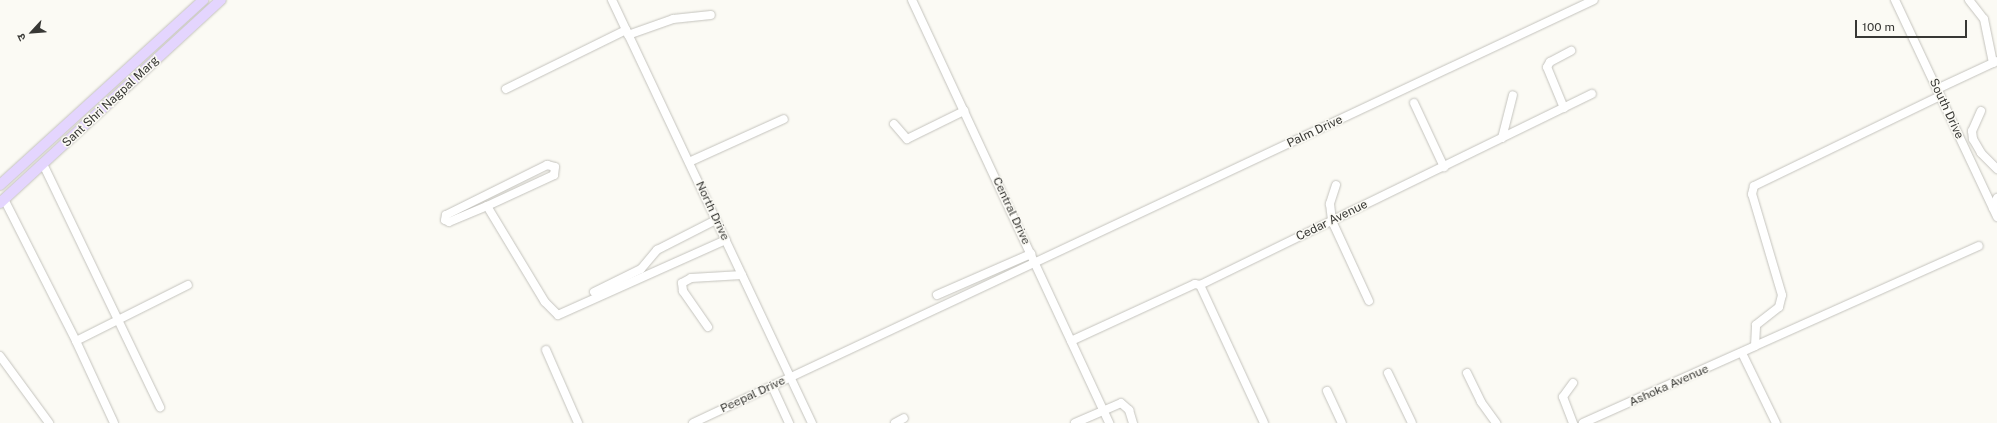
<!DOCTYPE html>
<meta charset="utf-8">
<style>
body{margin:0}
#map{position:relative;width:1997px;height:423px;overflow:hidden;background:#fbfaf4;font-family:"Public Sans","Noto Sans Devanagari",sans-serif}
div>[style]{position:absolute}
.roads{filter:drop-shadow(0 0 1px #c4c3bd) drop-shadow(0 0 1px #c4c3bd)}
.minor>*{height:8px;margin:-4px;padding:0 4px;transform-origin:4px;border-radius:4px;background:#fff}
.major>*{height:10px;margin:-5px;padding:0 5px;transform-origin:5px;border-radius:5px;background:#e4d5fe}
span{translate:-50% -50%;white-space:nowrap;text-align:center;line-height:1.15;-webkit-text-stroke:3px #fbfaf4;paint-order:stroke}
.street-label{font-size:12px;color:#383835}
.north{position:absolute;left:12px;top:12px;width:40px;height:40px;-webkit-text-stroke:3px #fbfaf4;paint-order:stroke;rotate:244deg;font-size:11px;font-weight:700;line-height:16px;text-align:center;color:#383835}
.north::after{content:'';display:block;margin:auto;width:14px;height:18px;background:#383835;clip-path:polygon(50% 0,100% 100%,50% 72%,0 100%)}
.scale{position:absolute;left:1855px;top:20px;width:112px;height:18px;box-sizing:border-box;border:2px solid #383835;border-top:0;padding-left:5px;font-size:12px;line-height:14px;white-space:nowrap;color:#383835;-webkit-text-stroke:3px #fbfaf4;paint-order:stroke}
</style>
<div id="map">
<div class="roads">
<div class="minor">
<i style="left:612px;top:0;width:468px;rotate:64.7deg"></i>
<i style="left:912px;top:0;width:467px;rotate:65deg"></i>
<i style="left:1895px;top:0;width:240px;rotate:64.8deg"></i>
<i style="left:1969px;top:0;width:24px;rotate:52deg"></i>
<i style="left:1984px;top:19px;width:45px;rotate:78.4deg"></i>
<i style="left:628px;top:35px;width:48px;rotate:-19.6deg"></i>
<i style="left:673px;top:19px;width:38px;rotate:-6deg"></i>
<i style="left:506px;top:89px;width:134px;rotate:-26.2deg"></i>
<i style="left:1937px;top:89px;width:66px;rotate:-25deg"></i>
<i style="left:1414px;top:103px;width:71px;rotate:64.9deg"></i>
<i style="left:1564px;top:108px;width:44px;rotate:-112.5deg"></i>
<i style="left:1547px;top:67px;width:6px;rotate:-59deg"></i>
<i style="left:1550px;top:62px;width:24px;rotate:-28deg"></i>
<i style="left:1981px;top:111px;width:22px;rotate:114deg"></i>
<i style="left:1972px;top:131px;width:8px;rotate:83deg"></i>
<i style="left:1973px;top:139px;width:16px;rotate:60deg"></i>
<i style="left:1981px;top:153px;width:23px;rotate:45deg"></i>
<i style="left:894px;top:124px;width:20px;rotate:49deg"></i>
<i style="left:907px;top:139px;width:64px;rotate:-26.2deg"></i>
<i style="left:1502px;top:138px;width:44px;rotate:-75.7deg"></i>
<i style="left:689px;top:162px;width:104px;rotate:-24.4deg"></i>
<i style="left:43px;top:164px;width:270px;rotate:64.3deg"></i>
<i style="left:547px;top:165px;width:8px;rotate:14deg"></i>
<i style="left:555px;top:167px;width:8px;rotate:97deg"></i>
<i style="left:554px;top:175px;width:74px;rotate:155.2deg"></i>
<i style="left:487px;top:206px;width:41px;rotate:157.2deg"></i>
<i style="left:449px;top:222px;width:4px;rotate:-153deg"></i>
<i style="left:445px;top:220px;width:5px;rotate:-79deg"></i>
<i style="left:446px;top:215px;width:113px;rotate:-26.3deg"></i>
<i style="left:1336px;top:185px;width:20px;rotate:108deg"></i>
<i style="left:1330px;top:204px;width:17px;rotate:83deg"></i>
<i style="left:1332px;top:221px;width:88px;rotate:65.2deg"></i>
<i style="left:4px;top:199px;width:159px;rotate:63.1deg"></i>
<i style="left:76px;top:341px;width:90px;rotate:65.1deg"></i>
<i style="left:487px;top:206px;width:112px;rotate:58.9deg"></i>
<i style="left:545px;top:302px;width:18px;rotate:45deg"></i>
<i style="left:558px;top:315px;width:184px;rotate:-24.1deg"></i>
<i style="left:1993px;top:208px;width:11px;rotate:-68deg"></i>
<i style="left:1200px;top:285px;width:152px;rotate:65.1deg"></i>
<i style="left:594px;top:292px;width:52px;rotate:-26.1deg"></i>
<i style="left:641px;top:269px;width:25px;rotate:-50deg"></i>
<i style="left:657px;top:250px;width:66px;rotate:-27deg"></i>
<i style="left:937px;top:295px;width:103px;rotate:-23.6deg"></i>
<i style="left:708px;top:327px;width:44px;rotate:-124.8deg"></i>
<i style="left:683px;top:291px;width:8px;rotate:-97deg"></i>
<i style="left:682px;top:283px;width:10px;rotate:-29deg"></i>
<i style="left:691px;top:278px;width:51px;rotate:-3.4deg"></i>
<i style="left:76px;top:341px;width:125px;rotate:-26.6deg"></i>
<i style="left:1071px;top:341px;width:136px;rotate:-24.7deg"></i>
<i style="left:1195px;top:284px;width:5px;rotate:11deg"></i>
<i style="left:1200px;top:285px;width:436px;rotate:-26deg"></i>
<i style="left:1755px;top:346px;width:245px;rotate:-24.1deg"></i>
<i style="left:546px;top:350px;width:80px;rotate:66.3deg"></i>
<i style="left:1742px;top:353px;width:78px;rotate:64.1deg"></i>
<i style="left:0;top:356px;width:83px;rotate:53.8deg"></i>
<i style="left:1388px;top:373px;width:55px;rotate:64.4deg"></i>
<i style="left:1467px;top:373px;width:32px;rotate:64deg"></i>
<i style="left:1481px;top:402px;width:26px;rotate:54deg"></i>
<i style="left:1573px;top:383px;width:17px;rotate:126deg"></i>
<i style="left:1563px;top:397px;width:28px;rotate:69deg"></i>
<i style="left:772px;top:386px;width:41px;rotate:65.3deg"></i>
<i style="left:1327px;top:391px;width:35px;rotate:65deg"></i>
<i style="left:693px;top:423px;width:995px;rotate:-25.15deg"></i>
<i style="left:895px;top:423px;width:10px;rotate:-29deg"></i>
<i style="left:1075px;top:423px;width:50px;rotate:-23.5deg"></i>
<i style="left:1121px;top:403px;width:11px;rotate:41deg"></i>
<i style="left:1129px;top:410px;width:14px;rotate:73deg"></i>
<i style="left:1583px;top:423px;width:188px;rotate:-24.1deg"></i>
<i style="left:1755px;top:346px;width:21px;rotate:-87deg"></i>
<i style="left:1756px;top:325px;width:29px;rotate:-38deg"></i>
<i style="left:1779px;top:307px;width:12px;rotate:-76deg"></i>
<i style="left:1782px;top:295px;width:105px;rotate:-106.5deg"></i>
<i style="left:1752px;top:194px;width:8px;rotate:-76deg"></i>
<i style="left:1754px;top:186px;width:207px;rotate:-25.8deg"></i>
</div>
<div class="major">
<i style="left:0;top:185px;width:275px;rotate:-42.3deg"></i>
<i style="left:0;top:203px;width:300px;rotate:-42.6deg"></i>
</div>
</div>
<div class="street-label">
<span style="left:111px;top:102px;rotate:-43deg">Sant Shri Nagpal Marg</span>
<span style="left:1946px;top:109px;rotate:65deg">South Drive</span>
<span style="left:1315px;top:132px;rotate:-25deg">Palm Drive</span>
<span style="left:712px;top:211px;rotate:65deg">North Drive</span>
<span style="left:1011px;top:211px;rotate:65deg">Central Drive</span>
<span style="left:1332px;top:221px;rotate:-26deg">Cedar Avenue</span>
<span style="left:1669px;top:386px;rotate:-24deg">Ashoka Avenue</span>
<span style="left:753px;top:395px;rotate:-25deg">Peepal Drive</span>
</div>
<div class="north">उ</div>
<div class="scale">100 m</div>
</div>
